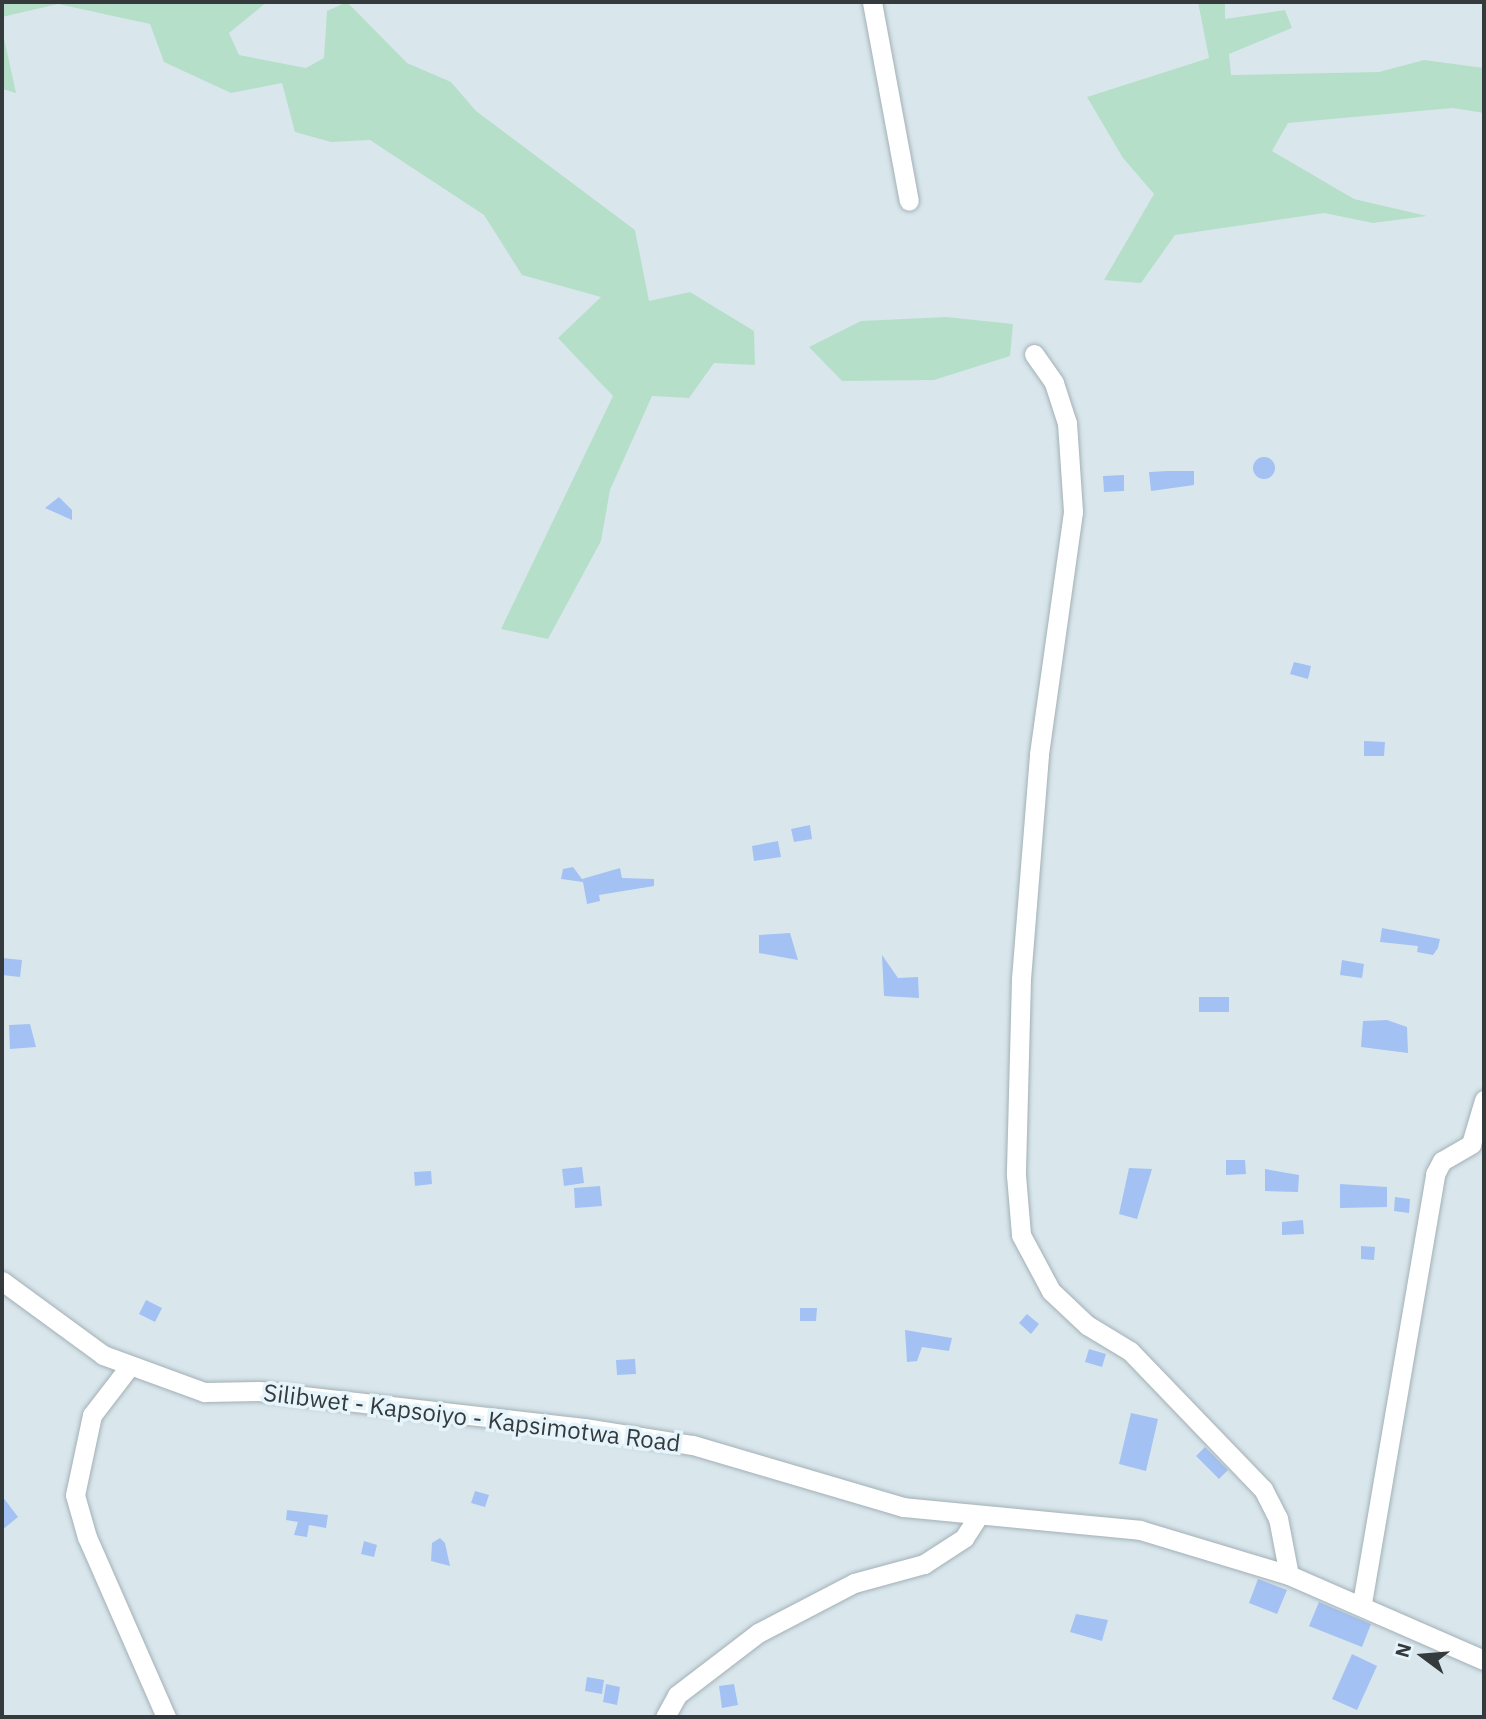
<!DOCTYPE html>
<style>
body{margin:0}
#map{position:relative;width:1486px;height:1719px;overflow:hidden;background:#d9e7ed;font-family:"IBM Plex Sans",sans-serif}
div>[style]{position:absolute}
.green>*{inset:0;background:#b6dfc9}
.building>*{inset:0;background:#a3c1f2}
.round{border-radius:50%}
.roads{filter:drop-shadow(0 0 2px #a3b0b6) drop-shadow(0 0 2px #a3b0b6)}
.minor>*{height:19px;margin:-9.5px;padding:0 9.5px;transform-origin:9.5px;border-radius:9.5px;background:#fff}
span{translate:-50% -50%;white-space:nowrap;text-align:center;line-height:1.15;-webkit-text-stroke:7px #e6f4fb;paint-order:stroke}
.street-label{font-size:24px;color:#353a3d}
.frame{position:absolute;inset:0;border:4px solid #353a3d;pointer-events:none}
.north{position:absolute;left:1388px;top:1621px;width:70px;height:70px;-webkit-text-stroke:5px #e6f4fb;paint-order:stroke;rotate:286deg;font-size:19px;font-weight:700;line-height:28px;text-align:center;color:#353a3d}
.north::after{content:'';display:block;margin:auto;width:24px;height:32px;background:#353a3d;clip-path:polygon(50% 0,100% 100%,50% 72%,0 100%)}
</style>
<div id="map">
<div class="green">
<i style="clip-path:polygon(2px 2px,267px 2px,229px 33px,239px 55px,306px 68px,324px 58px,327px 11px,347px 2px,407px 63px,451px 82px,476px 111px,635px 230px,649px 301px,690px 292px,754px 331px,755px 365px,714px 363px,689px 398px,652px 396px,610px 490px,601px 541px,548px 639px,501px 629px,613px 396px,558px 338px,601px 297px,522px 275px,484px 215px,370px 140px,331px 142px,295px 132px,282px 83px,231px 93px,164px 62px,150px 24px,58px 4px,2px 17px)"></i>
<i style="clip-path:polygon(1198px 2px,1225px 2px,1225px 19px,1285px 10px,1292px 28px,1229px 54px,1231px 75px,1379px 72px,1424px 60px,1484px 68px,1484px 113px,1453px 108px,1288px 123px,1272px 151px,1354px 199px,1427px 216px,1373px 223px,1324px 213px,1175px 235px,1141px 283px,1104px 280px,1154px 194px,1123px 158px,1087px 97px,1209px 58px)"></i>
<i style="clip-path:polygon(2px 29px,16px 93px,2px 89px)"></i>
<i style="clip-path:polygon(946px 317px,1013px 324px,1010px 356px,934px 380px,842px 381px,809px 347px,861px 321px)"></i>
</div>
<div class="building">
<i class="round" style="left:1253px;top:457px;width:22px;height:22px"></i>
<i style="clip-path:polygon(1168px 471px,1194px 471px,1194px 485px,1151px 491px,1149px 472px)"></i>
<i style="clip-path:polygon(1124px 475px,1124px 491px,1104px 492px,1103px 476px)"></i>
<i style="clip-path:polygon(59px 497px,72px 510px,72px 520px,45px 508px)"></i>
<i style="clip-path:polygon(1294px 662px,1311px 666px,1308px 679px,1290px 674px)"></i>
<i style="clip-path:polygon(1364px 741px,1385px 742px,1384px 756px,1364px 756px)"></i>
<i style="clip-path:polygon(810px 825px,812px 839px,794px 842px,791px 829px)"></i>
<i style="clip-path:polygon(778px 841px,781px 857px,754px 861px,752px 846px)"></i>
<i style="clip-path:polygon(573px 867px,582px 879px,620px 868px,622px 878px,654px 879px,654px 886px,599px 895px,600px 901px,587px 904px,583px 882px,561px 879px,563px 869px)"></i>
<i style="clip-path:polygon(1382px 928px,1440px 939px,1438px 948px,1433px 955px,1417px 952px,1418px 946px,1380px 942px)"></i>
<i style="clip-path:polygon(790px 933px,798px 960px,759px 953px,759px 935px)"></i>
<i style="clip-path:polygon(882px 955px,898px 978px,918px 977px,919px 998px,884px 996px)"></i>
<i style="clip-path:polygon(2px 958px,22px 960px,20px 977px,2px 975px)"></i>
<i style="clip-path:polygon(1342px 960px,1364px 964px,1362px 978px,1340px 975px)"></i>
<i style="clip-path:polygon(1199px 997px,1229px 997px,1229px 1012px,1199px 1012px)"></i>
<i style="clip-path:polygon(1387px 1020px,1407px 1027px,1408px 1053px,1361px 1047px,1363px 1021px)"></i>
<i style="clip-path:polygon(30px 1024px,36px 1047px,10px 1049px,9px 1025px)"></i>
<i style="clip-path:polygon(1226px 1160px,1245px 1160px,1246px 1174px,1226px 1175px)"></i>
<i style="clip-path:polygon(582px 1167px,584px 1183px,564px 1186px,562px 1169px)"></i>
<i style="clip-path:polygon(1129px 1168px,1152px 1169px,1137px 1219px,1119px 1214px)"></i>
<i style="clip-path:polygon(1265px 1169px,1299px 1175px,1298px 1192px,1265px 1191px)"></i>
<i style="clip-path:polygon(431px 1171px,432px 1184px,415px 1186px,414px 1172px)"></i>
<i style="clip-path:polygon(1340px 1184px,1387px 1187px,1387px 1207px,1340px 1208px)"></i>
<i style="clip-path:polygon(600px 1186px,602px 1206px,575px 1208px,574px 1188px)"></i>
<i style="clip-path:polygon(1395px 1197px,1410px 1199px,1409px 1213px,1394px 1211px)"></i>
<i style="clip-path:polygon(1303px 1220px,1304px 1234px,1282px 1235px,1282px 1222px)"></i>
<i style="clip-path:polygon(1361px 1246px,1375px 1247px,1374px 1260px,1361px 1259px)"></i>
<i style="clip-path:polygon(146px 1300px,162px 1308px,155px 1322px,139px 1314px)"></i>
<i style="clip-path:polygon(800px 1308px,817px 1308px,816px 1321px,800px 1321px)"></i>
<i style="clip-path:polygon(1027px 1314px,1039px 1324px,1031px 1334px,1019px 1323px)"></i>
<i style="clip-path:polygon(905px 1330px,952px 1338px,949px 1351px,922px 1347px,917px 1361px,907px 1362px)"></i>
<i style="clip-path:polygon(1089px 1349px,1106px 1354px,1102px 1367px,1085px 1362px)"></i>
<i style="clip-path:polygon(635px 1359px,636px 1374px,617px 1375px,616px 1360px)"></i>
<i style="clip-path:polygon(1131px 1413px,1158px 1419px,1146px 1471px,1119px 1464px)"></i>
<i style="clip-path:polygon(1205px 1447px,1228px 1470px,1219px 1479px,1196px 1456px)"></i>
<i style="clip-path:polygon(475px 1491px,489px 1495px,485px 1507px,471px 1503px)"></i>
<i style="clip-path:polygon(2px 1496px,18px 1517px,2px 1530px)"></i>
<i style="clip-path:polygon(287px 1510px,328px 1515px,326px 1528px,309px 1525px,307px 1537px,294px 1535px,298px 1522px,286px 1520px)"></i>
<i style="clip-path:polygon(440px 1538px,445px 1543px,450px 1566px,431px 1561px,432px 1543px)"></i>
<i style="clip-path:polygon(364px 1541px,377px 1545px,374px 1557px,361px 1554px)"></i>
<i style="clip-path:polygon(1258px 1579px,1287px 1590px,1277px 1614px,1249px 1603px)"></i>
<i style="clip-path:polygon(1319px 1602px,1371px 1624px,1362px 1647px,1309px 1626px)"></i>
<i style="clip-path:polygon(1076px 1614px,1108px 1620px,1102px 1641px,1070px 1632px)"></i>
<i style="clip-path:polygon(1352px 1654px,1377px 1666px,1357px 1710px,1332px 1699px)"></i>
<i style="clip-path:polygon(587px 1677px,604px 1680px,602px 1694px,585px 1691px)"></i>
<i style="clip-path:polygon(606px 1684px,620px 1687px,617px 1705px,603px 1702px)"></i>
<i style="clip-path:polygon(734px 1684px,738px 1705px,722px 1708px,719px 1686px)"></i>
</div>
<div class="roads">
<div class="minor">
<i style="left:872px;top:2px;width:202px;rotate:79.5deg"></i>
<i style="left:1034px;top:354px;width:35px;rotate:55deg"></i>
<i style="left:1054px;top:383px;width:42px;rotate:72deg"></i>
<i style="left:1067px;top:423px;width:89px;rotate:86.1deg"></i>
<i style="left:1073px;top:512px;width:245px;rotate:98deg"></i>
<i style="left:1039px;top:755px;width:225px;rotate:94.6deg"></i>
<i style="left:1021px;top:979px;width:196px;rotate:91.5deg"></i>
<i style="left:1016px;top:1175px;width:60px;rotate:85.2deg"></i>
<i style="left:1021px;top:1235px;width:64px;rotate:61.8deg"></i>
<i style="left:1051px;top:1291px;width:50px;rotate:43.4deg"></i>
<i style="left:1087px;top:1325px;width:50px;rotate:31.2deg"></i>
<i style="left:1130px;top:1351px;width:192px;rotate:46.1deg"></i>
<i style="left:1263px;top:1489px;width:33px;rotate:63deg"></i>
<i style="left:1278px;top:1518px;width:58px;rotate:79.1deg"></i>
<i style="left:2px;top:1281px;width:125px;rotate:36.2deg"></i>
<i style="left:103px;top:1355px;width:108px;rotate:20.1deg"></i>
<i style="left:204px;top:1392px;width:55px;rotate:-1deg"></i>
<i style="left:259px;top:1391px;width:327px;rotate:6.5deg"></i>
<i style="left:584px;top:1428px;width:110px;rotate:8.9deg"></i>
<i style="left:693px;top:1445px;width:219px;rotate:16.4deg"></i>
<i style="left:903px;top:1507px;width:238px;rotate:5.5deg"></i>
<i style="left:1140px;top:1530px;width:156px;rotate:16.8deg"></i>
<i style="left:1289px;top:1575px;width:213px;rotate:23.6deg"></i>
<i style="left:129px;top:1367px;width:61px;rotate:127.6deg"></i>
<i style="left:92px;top:1415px;width:82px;rotate:102deg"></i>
<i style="left:75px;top:1495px;width:44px;rotate:74.1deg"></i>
<i style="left:87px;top:1537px;width:197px;rotate:66.3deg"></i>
<i style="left:1362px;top:1603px;width:435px;rotate:-80.3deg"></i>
<i style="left:1435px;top:1174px;width:15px;rotate:-62deg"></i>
<i style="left:1442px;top:1161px;width:34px;rotate:-30deg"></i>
<i style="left:1471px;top:1144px;width:46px;rotate:-73.5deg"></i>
<i style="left:665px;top:1717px;width:25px;rotate:-61deg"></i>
<i style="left:677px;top:1695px;width:102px;rotate:-37.4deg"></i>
<i style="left:758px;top:1633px;width:108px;rotate:-27.5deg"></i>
<i style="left:854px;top:1583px;width:73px;rotate:-15.2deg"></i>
<i style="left:924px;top:1564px;width:48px;rotate:-33deg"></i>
<i style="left:964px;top:1538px;width:27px;rotate:-57deg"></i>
</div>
</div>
<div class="street-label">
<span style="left:472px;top:1418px;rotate:7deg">Silibwet - Kapsoiyo - Kapsimotwa Road</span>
</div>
<div class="frame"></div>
<div class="north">N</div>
</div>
